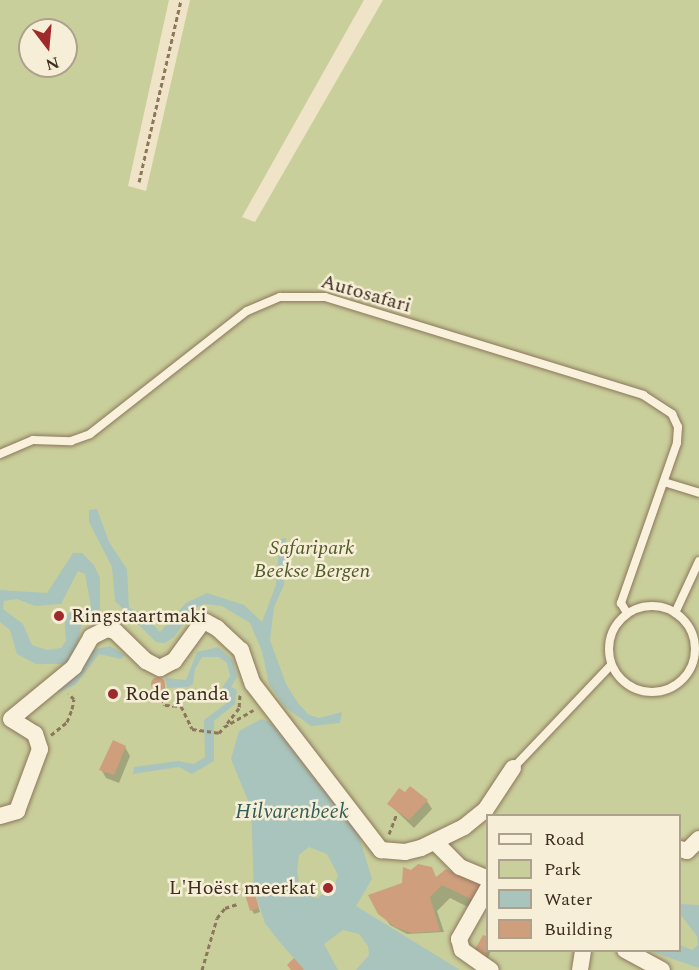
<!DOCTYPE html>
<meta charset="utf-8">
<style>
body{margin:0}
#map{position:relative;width:699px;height:970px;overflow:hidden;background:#f0e4c8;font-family:Spectral,serif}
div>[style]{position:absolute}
.green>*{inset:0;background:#c9cf9b}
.water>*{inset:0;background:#a9c4bc}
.shadow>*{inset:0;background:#0003}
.building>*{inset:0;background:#cf9f7d}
.round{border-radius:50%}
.path>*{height:3px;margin-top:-1.5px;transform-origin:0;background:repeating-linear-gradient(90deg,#8d765c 0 4.5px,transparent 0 7.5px)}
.roads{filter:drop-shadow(0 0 2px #8d765c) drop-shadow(0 0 2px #8d765c)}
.lane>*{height:8px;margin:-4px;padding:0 4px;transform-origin:4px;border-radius:4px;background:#faf1dc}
.lane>.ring{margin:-4px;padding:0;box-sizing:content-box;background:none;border:8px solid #faf1dc;border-radius:50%}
.street>*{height:16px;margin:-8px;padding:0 8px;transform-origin:8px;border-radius:8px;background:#faf1dc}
.dots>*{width:16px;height:16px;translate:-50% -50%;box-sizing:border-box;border:3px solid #f7eed8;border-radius:50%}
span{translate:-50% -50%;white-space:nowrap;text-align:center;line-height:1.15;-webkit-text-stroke:5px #f7eed8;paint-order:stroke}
.street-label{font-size:20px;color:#3d2e20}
.park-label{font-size:20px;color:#4d5a26;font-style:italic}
.poi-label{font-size:20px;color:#3d2e20}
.left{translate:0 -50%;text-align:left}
.right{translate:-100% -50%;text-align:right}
.water-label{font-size:21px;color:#2f5d5a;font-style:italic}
.legend{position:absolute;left:486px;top:814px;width:195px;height:138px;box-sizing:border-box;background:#f7eed8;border:2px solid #ada18e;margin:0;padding:8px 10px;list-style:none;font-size:18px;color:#3d2e20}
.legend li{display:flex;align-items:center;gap:12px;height:30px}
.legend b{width:30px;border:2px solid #ada18e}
.north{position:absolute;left:18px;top:18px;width:60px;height:60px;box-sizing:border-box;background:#f7eed8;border:2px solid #ada18e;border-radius:50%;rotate:164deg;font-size:16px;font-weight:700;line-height:24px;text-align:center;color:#3d2e20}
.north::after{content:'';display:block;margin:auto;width:21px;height:27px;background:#9e2a2b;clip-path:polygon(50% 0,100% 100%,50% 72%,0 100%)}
</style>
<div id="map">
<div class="green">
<i style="clip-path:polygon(evenodd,0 0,169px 0,128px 186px,146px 191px,190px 0,364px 0,242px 217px,255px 222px,383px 0,699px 0,699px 970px,0 970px,0 0,30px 30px,66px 30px,66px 66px,30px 66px,30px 30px,0 0,488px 816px,680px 816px,680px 950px,488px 950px,488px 816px)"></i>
</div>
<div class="water">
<i style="clip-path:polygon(97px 509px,109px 542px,127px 569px,129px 608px,142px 613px,160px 632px,186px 603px,207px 593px,244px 605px,262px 622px,276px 585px,280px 539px,286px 538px,284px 585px,274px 607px,270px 640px,286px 684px,298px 703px,309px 715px,319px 718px,342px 712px,340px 723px,311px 726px,285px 707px,269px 684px,262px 651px,250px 623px,222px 606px,204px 604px,195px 608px,174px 637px,165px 643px,156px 642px,115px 601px,112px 567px,89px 522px,89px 510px)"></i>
<i style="clip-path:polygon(evenodd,73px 553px,82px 553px,94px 565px,100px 578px,100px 612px,82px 623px,76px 650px,64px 664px,36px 664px,17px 654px,10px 630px,0 622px,0 590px,47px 593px,73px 553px,78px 571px,85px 574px,91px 607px,64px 615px,66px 641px,61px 648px,47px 650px,32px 645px,23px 624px,3px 609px,4px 601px,17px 599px,35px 606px,61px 604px,78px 571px)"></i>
<i style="clip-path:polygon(110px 646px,125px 655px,121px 659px,99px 654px,76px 684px,60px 692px,55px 690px,92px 650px)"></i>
<i style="clip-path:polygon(218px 647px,233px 660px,237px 677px,231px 687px,237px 690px,235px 704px,214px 721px,214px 761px,192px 774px,179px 767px,133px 774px,134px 767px,178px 761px,194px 764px,205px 757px,204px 720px,229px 701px,230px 693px,222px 688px,230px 676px,227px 663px,219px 657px,202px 657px,195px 669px,193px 684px,188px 687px,167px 688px,165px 678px,186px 680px,197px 652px)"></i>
<i style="clip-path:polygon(evenodd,261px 719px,270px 722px,358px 833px,372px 879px,356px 906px,460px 970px,356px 970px,369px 955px,368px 946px,359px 934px,343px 930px,324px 944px,338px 970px,304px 970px,278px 940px,265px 923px,254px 890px,251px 808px,231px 759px,239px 731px,261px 719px,309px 847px,327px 854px,338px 875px,334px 887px,317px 898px,301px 894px,297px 871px,299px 855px,309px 847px)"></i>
<i style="clip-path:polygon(681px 904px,699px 905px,699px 968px,650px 951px,680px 950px,680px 945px,692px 950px,698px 945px,697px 936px,680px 914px)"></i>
</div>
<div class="shadow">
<i style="clip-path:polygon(154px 679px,164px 680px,166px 694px,155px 693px)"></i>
<i style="clip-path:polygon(125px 747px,130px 756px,119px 783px,106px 778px,101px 769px)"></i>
<i style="clip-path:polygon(427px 801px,432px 809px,414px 828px,389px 804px)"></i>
<i style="clip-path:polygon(436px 879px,488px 897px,488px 906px,482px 914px,450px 898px,437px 911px,444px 932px,407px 934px,390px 925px,370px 896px)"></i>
<i style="clip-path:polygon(255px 896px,260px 912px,254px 914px,252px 910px)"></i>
<i style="clip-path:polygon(488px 939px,488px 950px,491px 950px,487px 961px,477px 957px)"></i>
</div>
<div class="building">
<i class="round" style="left:151px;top:677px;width:14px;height:14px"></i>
<i style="clip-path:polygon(113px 740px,126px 746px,114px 775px,99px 770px)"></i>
<i style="clip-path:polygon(410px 786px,428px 800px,409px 820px,387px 804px,399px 788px,405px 792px)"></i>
<i style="clip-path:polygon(418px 864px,432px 867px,436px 877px,446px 869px,483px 886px,475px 901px,442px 885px,430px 897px,440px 931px,412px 933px,395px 927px,378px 914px,368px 895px,402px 883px,403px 867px,411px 870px)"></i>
<i style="clip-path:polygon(254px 891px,259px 908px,250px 911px,245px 894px)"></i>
<i style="clip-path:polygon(483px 935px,488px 937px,485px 958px,473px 953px)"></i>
<i style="clip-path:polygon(294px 958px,302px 967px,304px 970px,291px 970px,287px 965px)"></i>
</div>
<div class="path">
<i style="left:139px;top:182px;width:187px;rotate:-77deg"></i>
<i style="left:155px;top:684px;width:23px;rotate:65deg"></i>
<i style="left:165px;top:705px;width:16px;rotate:4deg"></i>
<i style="left:181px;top:706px;width:25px;rotate:64deg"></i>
<i style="left:192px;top:729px;width:27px;rotate:8deg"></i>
<i style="left:219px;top:733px;width:8px;rotate:-50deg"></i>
<i style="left:240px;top:695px;width:13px;rotate:94deg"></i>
<i style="left:239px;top:708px;width:24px;rotate:128deg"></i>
<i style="left:224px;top:727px;width:34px;rotate:-30deg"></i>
<i style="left:51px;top:735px;width:21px;rotate:-39deg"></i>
<i style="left:67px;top:722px;width:14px;rotate:-69deg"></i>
<i style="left:72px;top:709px;width:10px;rotate:-79deg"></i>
<i style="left:74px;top:699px;width:8px;rotate:-135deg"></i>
<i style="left:389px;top:834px;width:22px;rotate:-69deg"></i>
<i style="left:202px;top:970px;width:54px;rotate:-73.9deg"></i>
<i style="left:217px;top:918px;width:13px;rotate:-51deg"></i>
<i style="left:225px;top:908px;width:13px;rotate:-18deg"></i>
</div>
<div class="roads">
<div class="lane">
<i style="left:0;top:454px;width:36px;rotate:-23deg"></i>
<i style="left:33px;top:440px;width:38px;rotate:2deg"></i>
<i style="left:71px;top:441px;width:20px;rotate:-20deg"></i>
<i style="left:90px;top:434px;width:199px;rotate:-38.1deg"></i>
<i style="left:247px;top:311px;width:36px;rotate:-23deg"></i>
<i style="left:280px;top:297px;width:45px"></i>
<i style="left:325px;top:297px;width:333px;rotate:17.1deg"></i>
<i style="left:643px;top:395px;width:35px;rotate:33deg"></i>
<i style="left:672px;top:414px;width:14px;rotate:65deg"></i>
<i style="left:678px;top:427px;width:16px;rotate:94deg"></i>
<i style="left:677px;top:443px;width:170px;rotate:109.3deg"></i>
<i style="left:621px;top:603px;width:12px;rotate:59deg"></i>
<i style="left:664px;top:482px;width:37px;rotate:17deg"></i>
<i class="ring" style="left:609px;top:606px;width:78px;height:78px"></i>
<i style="left:675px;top:613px;width:57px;rotate:-65.2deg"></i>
<i style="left:513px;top:768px;width:142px;rotate:-46.4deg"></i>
</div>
<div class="street">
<i style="left:0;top:816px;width:18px;rotate:-16deg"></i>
<i style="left:17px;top:811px;width:66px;rotate:-69.6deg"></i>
<i style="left:40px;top:749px;width:16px;rotate:-108deg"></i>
<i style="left:35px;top:734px;width:28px;rotate:-148deg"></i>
<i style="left:11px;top:719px;width:82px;rotate:-39.5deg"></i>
<i style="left:74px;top:667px;width:34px;rotate:-60deg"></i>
<i style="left:91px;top:637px;width:18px;rotate:-27deg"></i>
<i style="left:107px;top:629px;width:8px;rotate:14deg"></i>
<i style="left:115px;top:631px;width:43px;rotate:44.1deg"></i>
<i style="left:146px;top:661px;width:16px;rotate:27deg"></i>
<i style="left:160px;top:668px;width:16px;rotate:-27deg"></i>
<i style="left:174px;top:661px;width:46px;rotate:-53.9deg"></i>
<i style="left:201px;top:624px;width:5px;rotate:-22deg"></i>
<i style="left:206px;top:622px;width:13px;rotate:29deg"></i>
<i style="left:217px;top:628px;width:33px;rotate:43deg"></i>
<i style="left:241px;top:650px;width:36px;rotate:71deg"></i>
<i style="left:253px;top:684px;width:210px;rotate:52.4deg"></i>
<i style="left:381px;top:850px;width:24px;rotate:5deg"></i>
<i style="left:405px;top:852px;width:16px;rotate:-14deg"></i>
<i style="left:421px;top:848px;width:48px;rotate:-26deg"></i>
<i style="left:464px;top:827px;width:28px;rotate:-39deg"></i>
<i style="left:486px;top:809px;width:49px;rotate:-56.6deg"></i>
<i style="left:436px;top:843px;width:34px;rotate:45deg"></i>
<i style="left:460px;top:867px;width:30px;rotate:23deg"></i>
<i style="left:680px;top:849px;width:7px;rotate:16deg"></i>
<i style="left:687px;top:851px;width:17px;rotate:-45deg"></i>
<i style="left:488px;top:888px;width:59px;rotate:119.6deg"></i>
<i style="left:459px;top:939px;width:11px;rotate:75deg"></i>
<i style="left:462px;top:950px;width:35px;rotate:35deg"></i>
<i style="left:625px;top:950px;width:42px;rotate:28.4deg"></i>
<i style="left:580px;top:970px;width:20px;rotate:-81deg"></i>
</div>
</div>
<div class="dots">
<i style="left:59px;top:616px;background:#9e2a2b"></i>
<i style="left:113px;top:694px;background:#9e2a2b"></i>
<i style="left:328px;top:888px;background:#9e2a2b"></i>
</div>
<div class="street-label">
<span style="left:366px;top:294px;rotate:16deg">Autosafari</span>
</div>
<div class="park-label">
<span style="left:312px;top:560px">Safaripark<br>Beekse Bergen</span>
</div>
<div class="poi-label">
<span class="left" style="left:71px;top:616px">Ringstaartmaki</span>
<span class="left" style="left:125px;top:694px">Rode panda</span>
<span class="right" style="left:316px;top:888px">L'Hoëst meerkat</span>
</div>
<div class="water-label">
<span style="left:292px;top:812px">Hilvarenbeek</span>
</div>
<ul class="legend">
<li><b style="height:8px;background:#faf1dc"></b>Road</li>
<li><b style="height:16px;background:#c9cf9b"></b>Park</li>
<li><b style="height:16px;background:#a9c4bc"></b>Water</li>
<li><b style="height:16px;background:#cf9f7d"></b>Building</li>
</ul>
<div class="north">N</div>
</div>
